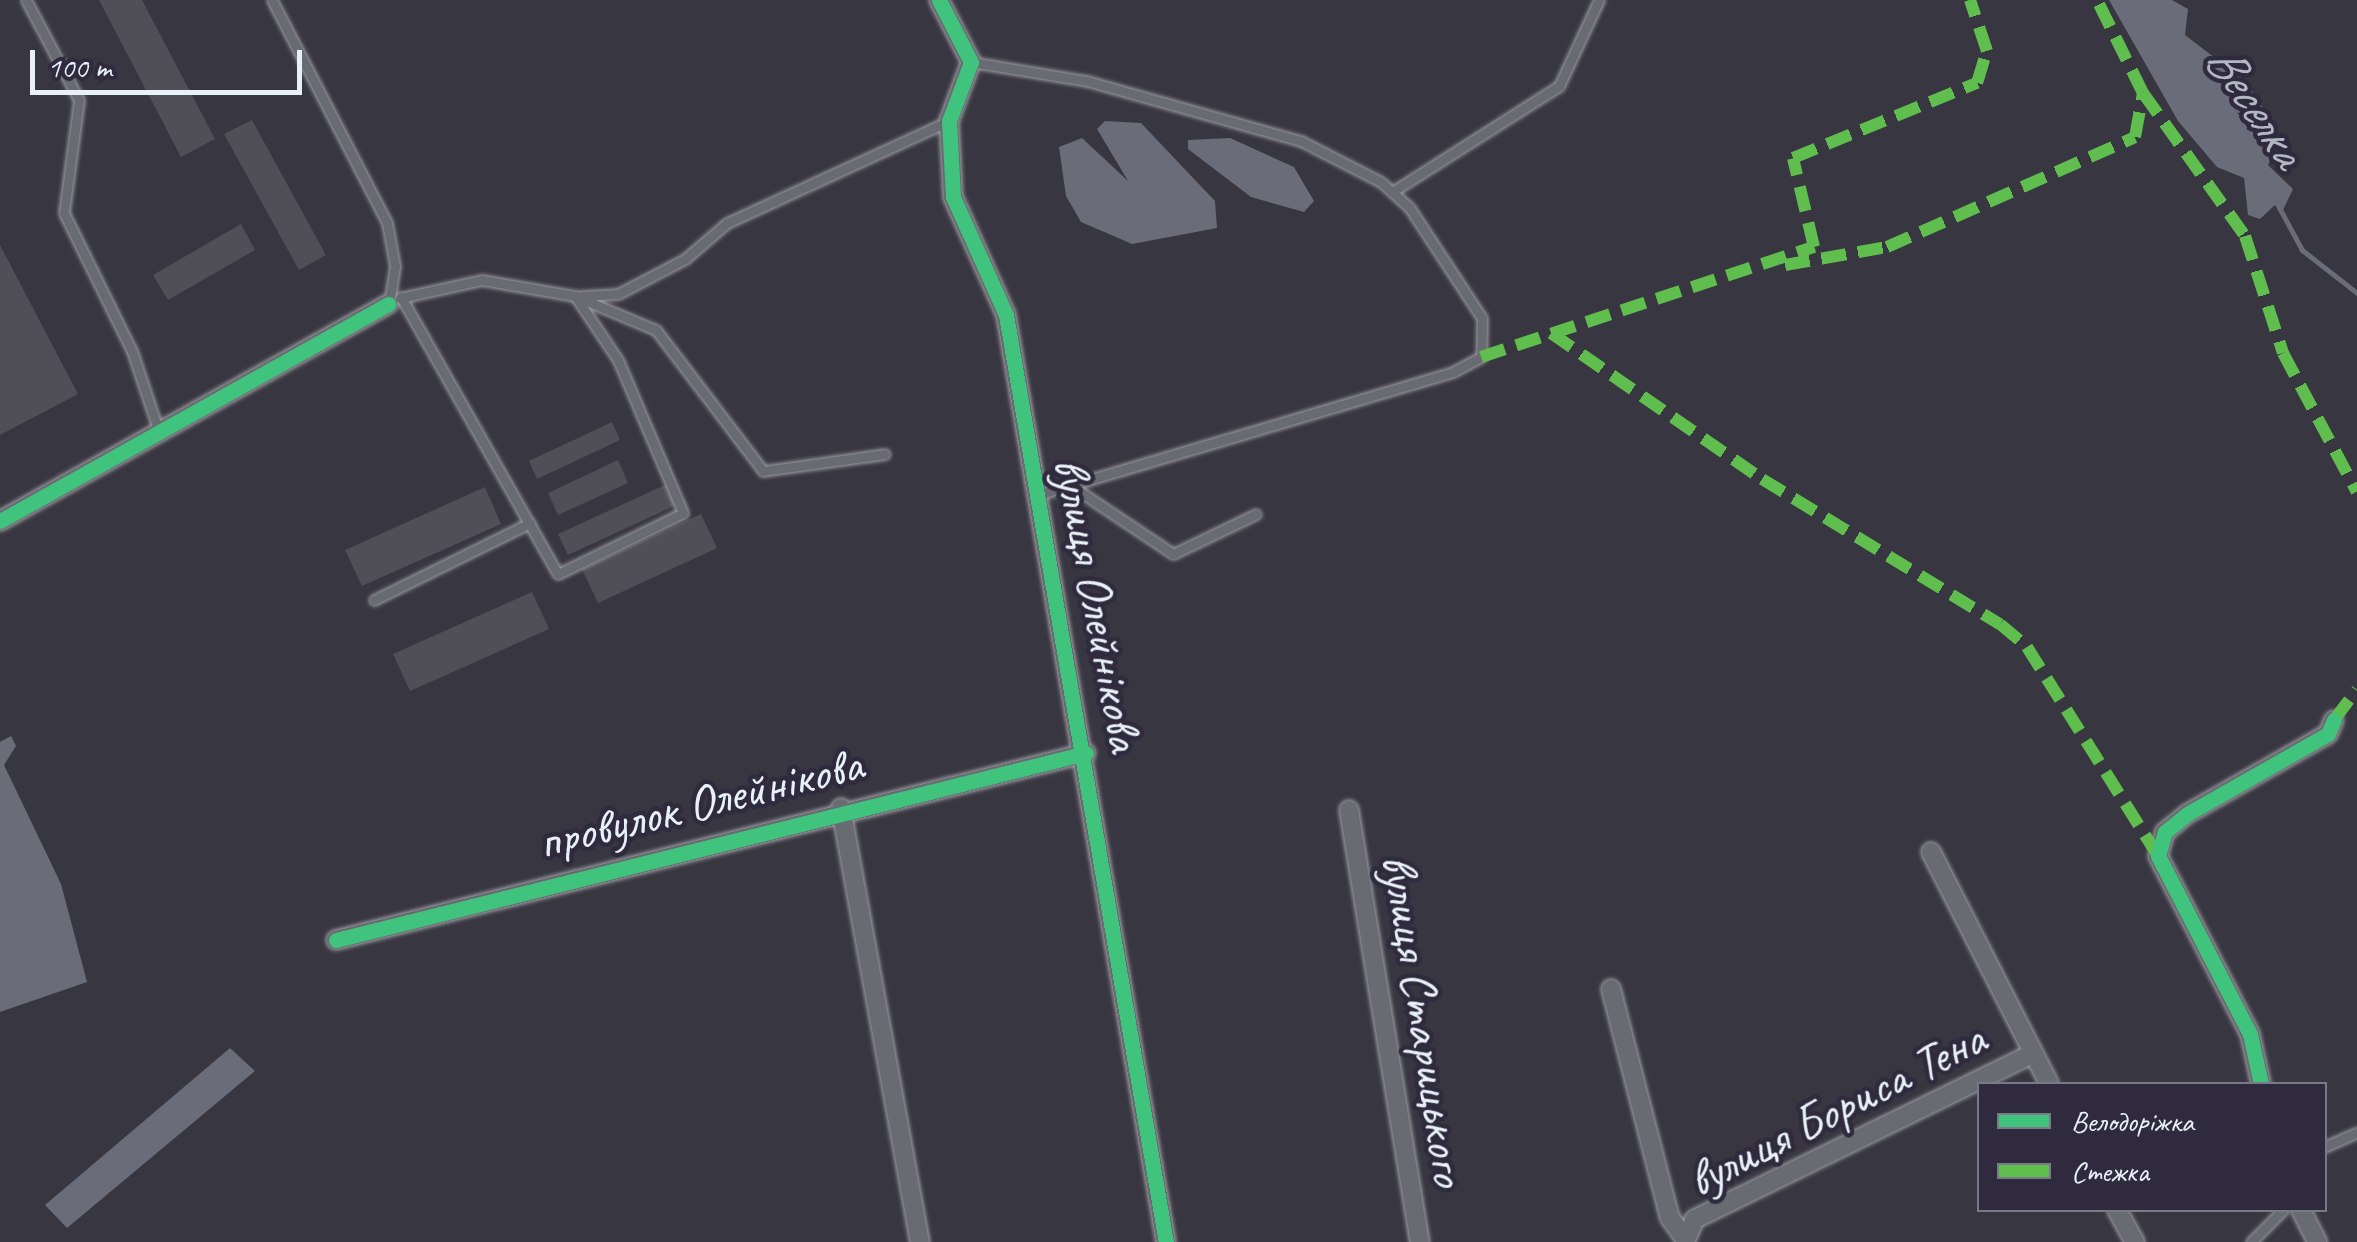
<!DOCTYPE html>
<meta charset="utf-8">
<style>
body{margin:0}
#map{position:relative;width:2357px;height:1242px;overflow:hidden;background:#383640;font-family:Caveat,sans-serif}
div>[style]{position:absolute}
.water>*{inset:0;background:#6b6c79}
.stream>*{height:5px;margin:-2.5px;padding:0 2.5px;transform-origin:2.5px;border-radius:2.5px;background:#6b6c79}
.building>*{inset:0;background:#504f57}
.roads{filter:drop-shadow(0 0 2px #9c9ca2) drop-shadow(0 0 2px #9c9ca2)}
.lane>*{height:9px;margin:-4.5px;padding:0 4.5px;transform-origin:4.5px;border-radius:4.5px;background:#696b72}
.street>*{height:18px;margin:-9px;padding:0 9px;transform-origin:9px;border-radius:9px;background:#696b72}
.quiet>*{height:12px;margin-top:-6px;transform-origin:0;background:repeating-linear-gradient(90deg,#5fbe4e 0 25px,transparent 0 37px)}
.cycleway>*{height:15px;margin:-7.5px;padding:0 7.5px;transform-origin:7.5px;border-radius:7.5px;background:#40c37c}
span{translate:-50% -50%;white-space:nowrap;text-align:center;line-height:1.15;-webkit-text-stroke:9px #2f2a3d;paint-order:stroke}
.street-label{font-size:50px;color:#e8f1f8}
.water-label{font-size:52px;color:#b2b7c2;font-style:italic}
.legend{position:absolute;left:1977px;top:1082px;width:350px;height:130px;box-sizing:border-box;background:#2f2a3d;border:2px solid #797a88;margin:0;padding:12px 18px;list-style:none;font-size:30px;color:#e8f1f8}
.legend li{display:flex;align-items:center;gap:20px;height:50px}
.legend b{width:50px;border:2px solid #797a88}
.scale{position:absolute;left:30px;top:50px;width:272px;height:45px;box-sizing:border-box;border:5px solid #e8f1f8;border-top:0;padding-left:12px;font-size:30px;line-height:35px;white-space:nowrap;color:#e8f1f8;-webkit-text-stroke:8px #2f2a3d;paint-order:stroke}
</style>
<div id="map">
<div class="water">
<i style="clip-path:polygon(2109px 0,2172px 0,2188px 9px,2185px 35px,2245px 81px,2270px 118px,2276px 146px,2268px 165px,2293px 189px,2283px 210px,2277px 203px,2260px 219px,2248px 215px,2244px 178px,2217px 167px,2178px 121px)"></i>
<i style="clip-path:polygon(1105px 121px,1141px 123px,1215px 201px,1217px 228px,1132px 244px,1081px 222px,1066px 196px,1059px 147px,1082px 138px,1128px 181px,1097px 129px)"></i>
<i style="clip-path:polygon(1230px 138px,1294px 167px,1314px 201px,1304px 212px,1251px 197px,1188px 149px,1188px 140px)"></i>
<i style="clip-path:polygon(11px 736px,16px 746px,4px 765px,61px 884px,87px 982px,0 1012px,0 742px)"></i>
<i style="clip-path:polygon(230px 1048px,255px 1071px,67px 1228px,45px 1205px)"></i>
</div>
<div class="stream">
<i style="left:2275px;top:200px;width:57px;rotate:61.6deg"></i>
<i style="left:2302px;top:250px;width:70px;rotate:38deg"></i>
</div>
<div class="building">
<i style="clip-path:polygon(99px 0,142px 0,215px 139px,181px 157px)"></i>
<i style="clip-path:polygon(252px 120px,326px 255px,299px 270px,224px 134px)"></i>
<i style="clip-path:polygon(241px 224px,255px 250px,168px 300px,153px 275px)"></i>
<i style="clip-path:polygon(0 245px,78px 394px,0 435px)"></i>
<i style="clip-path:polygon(612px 422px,620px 440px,537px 479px,529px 461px)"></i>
<i style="clip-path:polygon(618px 460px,628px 483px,558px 515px,548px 493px)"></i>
<i style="clip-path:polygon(667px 484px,676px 505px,568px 555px,558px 534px)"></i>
<i style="clip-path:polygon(485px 487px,501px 524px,362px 586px,345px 550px)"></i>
<i style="clip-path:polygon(701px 514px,717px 548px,598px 603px,582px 569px)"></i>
<i style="clip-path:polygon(532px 592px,549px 629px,410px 691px,393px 654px)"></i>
</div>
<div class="roads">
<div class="lane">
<i style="left:26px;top:0;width:113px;rotate:62.1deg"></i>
<i style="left:79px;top:100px;width:114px;rotate:97.6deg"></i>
<i style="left:64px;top:213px;width:154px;rotate:63.8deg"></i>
<i style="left:132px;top:351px;width:85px;rotate:71.6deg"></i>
<i style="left:272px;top:0;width:251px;rotate:62.7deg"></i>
<i style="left:387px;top:223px;width:44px;rotate:79.5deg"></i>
<i style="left:395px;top:266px;width:38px;rotate:99deg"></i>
<i style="left:971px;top:62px;width:118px;rotate:9.3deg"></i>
<i style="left:1087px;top:81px;width:222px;rotate:15.7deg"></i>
<i style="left:1301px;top:141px;width:90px;rotate:27.1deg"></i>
<i style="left:1381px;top:182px;width:38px;rotate:42deg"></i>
<i style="left:1409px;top:207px;width:133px;rotate:56.7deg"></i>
<i style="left:1482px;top:318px;width:39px;rotate:91deg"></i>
<i style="left:1481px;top:357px;width:32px;rotate:152deg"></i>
<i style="left:1453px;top:372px;width:431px;rotate:163.5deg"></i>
<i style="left:1392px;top:192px;width:198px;rotate:-32.4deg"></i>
<i style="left:1559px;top:86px;width:95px;rotate:-65.1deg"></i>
<i style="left:581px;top:296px;width:37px;rotate:-3deg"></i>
<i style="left:618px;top:294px;width:76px;rotate:-27.6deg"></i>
<i style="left:685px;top:259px;width:55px;rotate:-40.6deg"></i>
<i style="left:727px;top:223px;width:244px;rotate:-24.7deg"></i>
<i style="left:401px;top:297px;width:318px;rotate:60.5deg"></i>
<i style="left:558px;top:574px;width:139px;rotate:-26deg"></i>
<i style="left:683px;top:513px;width:166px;rotate:-113deg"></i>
<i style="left:618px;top:360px;width:77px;rotate:-123.9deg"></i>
<i style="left:400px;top:298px;width:84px;rotate:-12.4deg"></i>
<i style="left:482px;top:280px;width:94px;rotate:9.8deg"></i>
<i style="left:575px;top:296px;width:88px;rotate:22.8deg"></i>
<i style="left:656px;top:330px;width:177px;rotate:52.8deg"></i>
<i style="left:763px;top:471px;width:123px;rotate:-7.9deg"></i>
<i style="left:1070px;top:485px;width:124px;rotate:33.8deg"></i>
<i style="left:1173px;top:554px;width:92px;rotate:-25.7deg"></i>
<i style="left:374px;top:600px;width:174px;rotate:-26.3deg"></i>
<i style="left:2324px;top:1147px;width:36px;rotate:-24deg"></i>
<i style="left:2251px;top:1242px;width:45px;rotate:-45deg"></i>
</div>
<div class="street">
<i style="left:939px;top:0;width:70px;rotate:62.7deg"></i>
<i style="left:971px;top:62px;width:63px;rotate:110.4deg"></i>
<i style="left:949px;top:121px;width:76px;rotate:87deg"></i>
<i style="left:953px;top:197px;width:129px;rotate:65.8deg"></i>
<i style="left:1006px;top:315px;width:941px;rotate:80.21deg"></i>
<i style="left:0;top:521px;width:445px;rotate:-29.2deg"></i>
<i style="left:841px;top:808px;width:441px;rotate:79.7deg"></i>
<i style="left:1349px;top:810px;width:438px;rotate:80.7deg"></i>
<i style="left:1931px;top:852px;width:260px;rotate:63deg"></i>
<i style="left:336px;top:940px;width:773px;rotate:-14deg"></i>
<i style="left:1611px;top:989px;width:236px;rotate:75.6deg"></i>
<i style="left:1670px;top:1218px;width:24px;rotate:54deg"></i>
<i style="left:2261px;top:1084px;width:51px;rotate:-102.4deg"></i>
<i style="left:2250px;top:1034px;width:200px;rotate:-117.3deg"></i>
<i style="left:2158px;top:856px;width:25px;rotate:-74deg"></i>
<i style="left:2165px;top:832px;width:28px;rotate:-39deg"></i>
<i style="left:2187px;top:814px;width:162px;rotate:-29.6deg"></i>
<i style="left:2328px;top:734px;width:15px;rotate:-67deg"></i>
<i style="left:2117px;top:1210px;width:37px;rotate:61deg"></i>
<i style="left:2301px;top:1210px;width:36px;rotate:63deg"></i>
<i style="left:1685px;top:1242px;width:25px;rotate:-67deg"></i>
<i style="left:1695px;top:1219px;width:375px;rotate:-26.1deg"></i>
</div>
</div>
<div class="quiet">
<i style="left:2143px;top:93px;width:176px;rotate:54.5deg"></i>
<i style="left:2245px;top:236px;width:123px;rotate:72deg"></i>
<i style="left:2283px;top:353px;width:157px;rotate:62deg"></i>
<i style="left:1785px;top:265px;width:104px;rotate:-10deg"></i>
<i style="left:1887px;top:247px;width:271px;rotate:-23.9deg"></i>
<i style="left:2135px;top:137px;width:45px;rotate:-79.7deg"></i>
<i style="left:2143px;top:93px;width:104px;rotate:-116.3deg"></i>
<i style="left:1551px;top:333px;width:257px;rotate:34.7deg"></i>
<i style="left:1762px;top:479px;width:279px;rotate:31.4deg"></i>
<i style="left:2000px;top:624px;width:35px;rotate:40deg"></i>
<i style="left:2027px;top:647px;width:247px;rotate:57.9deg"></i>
<i style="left:1481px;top:357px;width:351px;rotate:-18.3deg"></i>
<i style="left:1814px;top:247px;width:91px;rotate:-103.3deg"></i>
<i style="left:1793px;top:158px;width:199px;rotate:-22.2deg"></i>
<i style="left:1977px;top:83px;width:34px;rotate:-73deg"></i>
<i style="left:1987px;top:51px;width:54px;rotate:-108.4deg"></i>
<i style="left:2334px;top:720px;width:38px;rotate:-53deg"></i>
</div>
<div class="cycleway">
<i style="left:939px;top:0;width:70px;rotate:62.7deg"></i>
<i style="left:971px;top:62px;width:63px;rotate:110.4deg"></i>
<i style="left:949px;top:121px;width:76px;rotate:87deg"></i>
<i style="left:953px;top:197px;width:129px;rotate:65.8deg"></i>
<i style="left:1006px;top:315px;width:941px;rotate:80.21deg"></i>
<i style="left:0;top:521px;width:445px;rotate:-29.2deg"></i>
<i style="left:336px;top:940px;width:773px;rotate:-14deg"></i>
<i style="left:2261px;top:1084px;width:51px;rotate:-102.4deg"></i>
<i style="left:2250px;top:1034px;width:200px;rotate:-117.3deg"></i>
<i style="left:2158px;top:856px;width:25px;rotate:-74deg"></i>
<i style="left:2165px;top:832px;width:28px;rotate:-39deg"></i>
<i style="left:2187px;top:814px;width:162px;rotate:-29.6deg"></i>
<i style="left:2328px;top:734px;width:15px;rotate:-67deg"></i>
</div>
<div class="street-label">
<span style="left:1098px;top:604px;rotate:79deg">вулиця Олейнікова</span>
<span style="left:700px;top:803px;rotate:-14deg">провулок Олейнікова</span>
<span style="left:1424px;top:1020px;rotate:81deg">вулиця Старицького</span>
<span style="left:1836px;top:1109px;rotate:-27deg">вулиця Бориса Тена</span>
</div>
<div class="water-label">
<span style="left:2255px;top:105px;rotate:56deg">Веселка</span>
</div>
<ul class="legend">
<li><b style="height:12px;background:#40c37c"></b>Велодоріжка</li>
<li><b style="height:12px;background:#5fbe4e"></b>Стежка</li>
</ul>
<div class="scale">100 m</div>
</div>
